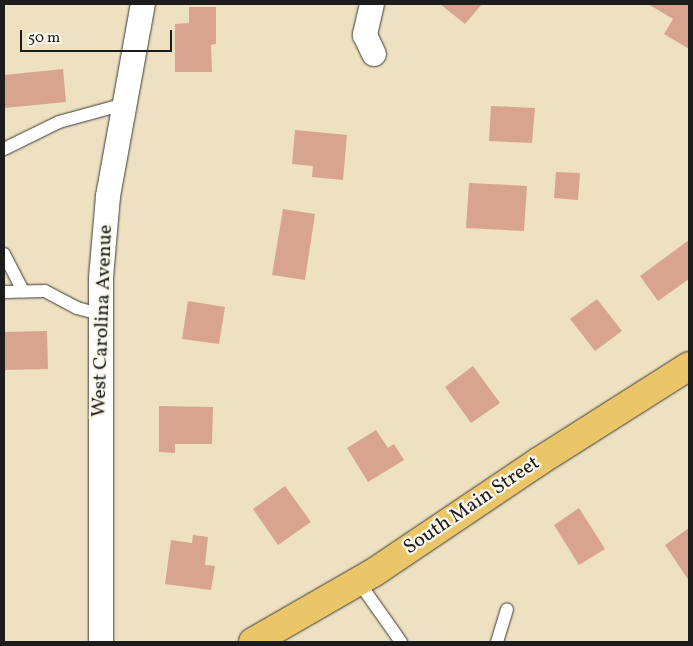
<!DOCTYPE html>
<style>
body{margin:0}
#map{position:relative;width:693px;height:646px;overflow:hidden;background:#eee1c1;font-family:Vollkorn,serif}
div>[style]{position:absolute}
.building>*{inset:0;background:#d8a48f}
.roads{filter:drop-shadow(0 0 1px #3c3a35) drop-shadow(0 0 1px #3c3a35)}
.lane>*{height:12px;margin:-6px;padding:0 6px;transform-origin:6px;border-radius:6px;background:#fff}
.street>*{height:24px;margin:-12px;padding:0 12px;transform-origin:12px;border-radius:12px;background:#fff}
.primary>*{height:28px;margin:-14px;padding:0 14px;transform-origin:14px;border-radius:14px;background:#ebc669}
span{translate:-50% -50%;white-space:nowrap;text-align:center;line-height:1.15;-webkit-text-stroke:4.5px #fbf7ec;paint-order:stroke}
.street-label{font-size:20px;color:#1c1c1c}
.frame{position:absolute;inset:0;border:5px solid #1c1c1c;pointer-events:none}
.scale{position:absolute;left:20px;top:30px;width:152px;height:22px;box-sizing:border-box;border:2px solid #1c1c1c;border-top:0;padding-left:6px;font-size:15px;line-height:18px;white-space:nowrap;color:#1c1c1c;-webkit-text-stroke:4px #fbf7ec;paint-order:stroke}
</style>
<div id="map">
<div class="building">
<i style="clip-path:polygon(440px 4px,482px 4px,465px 24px)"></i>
<i style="clip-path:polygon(648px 4px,689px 4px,689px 49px,664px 34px,673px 19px)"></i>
<i style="clip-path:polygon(189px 7px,216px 7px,216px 44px,211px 45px,212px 72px,175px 72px,175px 24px,189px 23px)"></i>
<i style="clip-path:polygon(63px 69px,66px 102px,4px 108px,4px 75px)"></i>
<i style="clip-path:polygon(491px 106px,535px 108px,532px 143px,489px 141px)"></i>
<i style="clip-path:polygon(295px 130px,347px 135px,343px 180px,312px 177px,313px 166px,292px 164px)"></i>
<i style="clip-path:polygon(556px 172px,580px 173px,578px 200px,554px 198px)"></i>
<i style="clip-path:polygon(469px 183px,527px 186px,524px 231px,466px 228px)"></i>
<i style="clip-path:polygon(283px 209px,315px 214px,305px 280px,272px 275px)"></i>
<i style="clip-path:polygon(689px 240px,689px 279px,658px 301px,640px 276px)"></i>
<i style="clip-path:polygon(597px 299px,622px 331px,595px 351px,570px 319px)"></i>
<i style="clip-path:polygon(188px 301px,225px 307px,219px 344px,182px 339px)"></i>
<i style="clip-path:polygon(47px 331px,48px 369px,4px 370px,4px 332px)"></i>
<i style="clip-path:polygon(473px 366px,500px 403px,471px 423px,445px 387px)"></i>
<i style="clip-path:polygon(159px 406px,213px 407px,212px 444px,175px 444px,175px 453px,159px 452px)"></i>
<i style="clip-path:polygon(376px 430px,388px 448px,394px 444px,404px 460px,368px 482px,347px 448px)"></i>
<i style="clip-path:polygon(285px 486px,311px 522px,278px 545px,253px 509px)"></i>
<i style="clip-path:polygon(579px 508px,605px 549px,579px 565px,554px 525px)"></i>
<i style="clip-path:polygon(689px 528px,689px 581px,665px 545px)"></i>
<i style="clip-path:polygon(193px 535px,208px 537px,205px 565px,215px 566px,211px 590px,165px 584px,171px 540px,192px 543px)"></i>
</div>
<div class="roads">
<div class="lane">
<i style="left:4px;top:149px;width:61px;rotate:-26.1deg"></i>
<i style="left:59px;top:122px;width:68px;rotate:-15.3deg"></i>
<i style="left:4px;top:254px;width:42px;rotate:62.8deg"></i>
<i style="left:4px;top:292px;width:41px;rotate:-1.4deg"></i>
<i style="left:45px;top:291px;width:36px;rotate:28deg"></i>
<i style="left:77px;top:308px;width:24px;rotate:15deg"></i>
<i style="left:358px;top:581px;width:75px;rotate:54.8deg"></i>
<i style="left:497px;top:642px;width:34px;rotate:-73deg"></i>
</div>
<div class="street">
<i style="left:372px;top:4px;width:32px;rotate:103deg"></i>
<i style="left:365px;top:35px;width:21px;rotate:65deg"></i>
<i style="left:101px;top:642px;width:364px;rotate:-90deg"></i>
<i style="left:101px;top:278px;width:82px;rotate:-85.1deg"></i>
<i style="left:108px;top:196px;width:195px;rotate:-79.7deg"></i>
</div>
<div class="primary">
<i style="left:253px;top:642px;width:138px;rotate:-29.9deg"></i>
<i style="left:373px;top:573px;width:199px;rotate:-33.9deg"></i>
<i style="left:538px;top:462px;width:179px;rotate:-32.4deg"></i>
</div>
</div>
<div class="street-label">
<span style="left:103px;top:321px;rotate:-88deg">West Carolina Avenue</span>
<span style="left:472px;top:506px;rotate:-34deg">South Main Street</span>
</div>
<div class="frame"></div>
<div class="scale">50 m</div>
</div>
